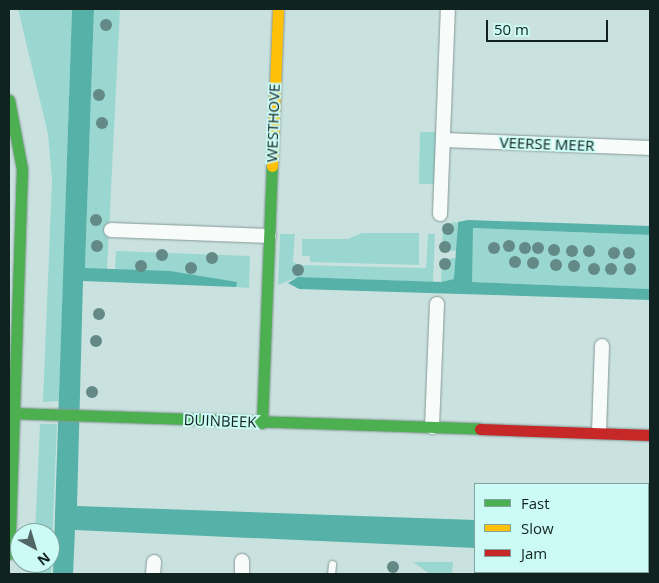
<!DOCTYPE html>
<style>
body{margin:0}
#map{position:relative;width:659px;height:583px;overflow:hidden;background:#cae2df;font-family:"Open Sans",sans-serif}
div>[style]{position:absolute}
.green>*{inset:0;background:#9bd7d1}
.water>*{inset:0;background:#56b1a9}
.roads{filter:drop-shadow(0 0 1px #869997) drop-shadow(0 0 1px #869997)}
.lane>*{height:7px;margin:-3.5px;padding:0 3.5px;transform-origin:3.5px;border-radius:3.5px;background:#f7fbfa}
.street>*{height:14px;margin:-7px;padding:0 7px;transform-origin:7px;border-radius:7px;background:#f7fbfa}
.fast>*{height:11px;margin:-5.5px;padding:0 5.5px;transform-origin:5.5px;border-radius:5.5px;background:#4caf50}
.slow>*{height:11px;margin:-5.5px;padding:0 5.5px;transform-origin:5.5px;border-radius:5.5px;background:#ffc107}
.jam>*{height:11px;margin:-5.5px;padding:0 5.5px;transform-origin:5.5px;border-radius:5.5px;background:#c62828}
.trees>*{width:12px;height:12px;margin:-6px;border-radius:50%;background:#638a86}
span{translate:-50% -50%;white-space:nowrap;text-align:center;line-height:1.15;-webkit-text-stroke:4px #ccfaf4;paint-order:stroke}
.street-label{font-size:15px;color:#112321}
.frame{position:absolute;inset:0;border:10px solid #112321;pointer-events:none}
.legend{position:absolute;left:474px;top:483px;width:175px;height:90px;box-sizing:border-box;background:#ccfaf4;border:1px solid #81a4a0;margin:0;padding:6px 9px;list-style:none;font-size:15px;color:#112321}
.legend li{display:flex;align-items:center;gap:10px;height:25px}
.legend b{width:25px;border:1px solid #81a4a0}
.north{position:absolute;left:10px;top:523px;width:50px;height:50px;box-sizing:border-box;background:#ccfaf4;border:1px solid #81a4a0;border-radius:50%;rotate:141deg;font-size:14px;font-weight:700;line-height:20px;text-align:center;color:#112321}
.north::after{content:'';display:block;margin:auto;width:18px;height:22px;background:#526664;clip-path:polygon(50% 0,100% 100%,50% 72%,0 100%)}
.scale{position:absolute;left:486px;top:20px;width:122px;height:22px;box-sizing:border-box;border:2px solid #112321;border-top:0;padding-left:6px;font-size:15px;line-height:18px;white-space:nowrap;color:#112321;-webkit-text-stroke:4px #ccfaf4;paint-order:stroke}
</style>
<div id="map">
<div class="green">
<i style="clip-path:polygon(18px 9px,72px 9px,59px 401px,43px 402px,52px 180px,48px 134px)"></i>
<i style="clip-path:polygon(94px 9px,120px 9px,107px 270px,85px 268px)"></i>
<i style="clip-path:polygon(420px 132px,437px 132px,436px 184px,419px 184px)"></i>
<i style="clip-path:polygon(457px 222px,457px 251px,442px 250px,443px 224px)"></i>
<i style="clip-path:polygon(472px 228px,650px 235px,650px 289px,472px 282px)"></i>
<i style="clip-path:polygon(362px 233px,419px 233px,419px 265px,310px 262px,310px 256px,302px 256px,302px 239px,348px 239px)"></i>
<i style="clip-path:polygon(280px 234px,295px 234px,293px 262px,300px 265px,426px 268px,428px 234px,435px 234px,433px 282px,298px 277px,278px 285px)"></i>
<i style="clip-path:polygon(116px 251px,250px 256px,249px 288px,236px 287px,236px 282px,115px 270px)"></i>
<i style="clip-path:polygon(457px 258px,455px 279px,441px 282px,442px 259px)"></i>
<i style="clip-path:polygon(40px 424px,57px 424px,51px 574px,34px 574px,34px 563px,50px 563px,50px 533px,35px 533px)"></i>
<i style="clip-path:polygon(413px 562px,453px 562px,452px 574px,430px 574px)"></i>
</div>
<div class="water">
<i style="clip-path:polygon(72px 9px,94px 9px,85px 268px,170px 271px,237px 282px,236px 287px,83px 281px,77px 506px,475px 520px,475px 548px,75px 530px,73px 574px,53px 574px)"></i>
<i style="clip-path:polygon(468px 220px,650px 226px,650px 235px,473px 228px,472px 282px,650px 289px,650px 300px,299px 289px,288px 283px,298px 277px,441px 282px,454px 279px,458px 222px)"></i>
</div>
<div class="roads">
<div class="lane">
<i style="left:331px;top:574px;width:10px;rotate:-84deg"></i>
</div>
<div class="street">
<i style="left:445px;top:140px;width:205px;rotate:2.2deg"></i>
<i style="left:440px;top:214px;width:205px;rotate:-87.8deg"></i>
<i style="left:111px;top:230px;width:158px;rotate:2.2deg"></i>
<i style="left:432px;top:427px;width:123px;rotate:-87.7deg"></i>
<i style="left:599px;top:432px;width:86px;rotate:-88deg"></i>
<i style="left:153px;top:574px;width:12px;rotate:-85deg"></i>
<i style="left:242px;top:574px;width:13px;rotate:-90deg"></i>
</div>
<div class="fast">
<i style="left:9px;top:100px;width:70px;rotate:79.3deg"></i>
<i style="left:22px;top:169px;width:385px;rotate:91.9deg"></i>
<i style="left:9px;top:413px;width:471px;rotate:1.9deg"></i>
<i style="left:262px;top:423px;width:257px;rotate:-87.8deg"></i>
</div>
<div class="slow">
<i style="left:272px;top:166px;width:157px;rotate:-87.8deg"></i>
</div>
<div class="jam">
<i style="left:480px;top:429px;width:170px;rotate:2deg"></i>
</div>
</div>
<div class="trees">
<i style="left:106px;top:25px"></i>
<i style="left:99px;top:95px"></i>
<i style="left:102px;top:123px"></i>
<i style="left:96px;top:220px"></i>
<i style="left:448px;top:229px"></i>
<i style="left:97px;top:246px"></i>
<i style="left:509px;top:246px"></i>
<i style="left:445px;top:247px"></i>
<i style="left:494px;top:248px"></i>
<i style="left:525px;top:248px"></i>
<i style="left:538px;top:248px"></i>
<i style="left:554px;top:250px"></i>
<i style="left:572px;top:251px"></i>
<i style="left:589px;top:251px"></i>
<i style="left:614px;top:253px"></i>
<i style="left:629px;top:253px"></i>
<i style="left:162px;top:255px"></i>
<i style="left:212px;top:258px"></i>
<i style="left:515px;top:262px"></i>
<i style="left:533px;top:263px"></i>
<i style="left:445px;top:264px"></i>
<i style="left:556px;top:265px"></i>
<i style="left:141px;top:266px"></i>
<i style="left:574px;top:266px"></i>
<i style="left:191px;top:268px"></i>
<i style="left:594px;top:269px"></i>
<i style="left:611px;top:269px"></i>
<i style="left:630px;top:269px"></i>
<i style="left:298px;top:270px"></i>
<i style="left:99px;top:314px"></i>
<i style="left:96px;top:341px"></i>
<i style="left:92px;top:392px"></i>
<i style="left:393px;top:567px"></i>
</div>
<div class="street-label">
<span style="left:273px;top:123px;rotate:-88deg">WESTHOVE</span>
<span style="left:547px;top:144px;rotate:2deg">VEERSE MEER</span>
<span style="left:220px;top:421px;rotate:2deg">DUINBEEK</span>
</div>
<div class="frame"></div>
<ul class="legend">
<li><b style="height:6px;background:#4caf50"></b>Fast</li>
<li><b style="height:6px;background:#ffc107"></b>Slow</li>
<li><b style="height:6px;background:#c62828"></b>Jam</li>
</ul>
<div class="north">N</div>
<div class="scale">50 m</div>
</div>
